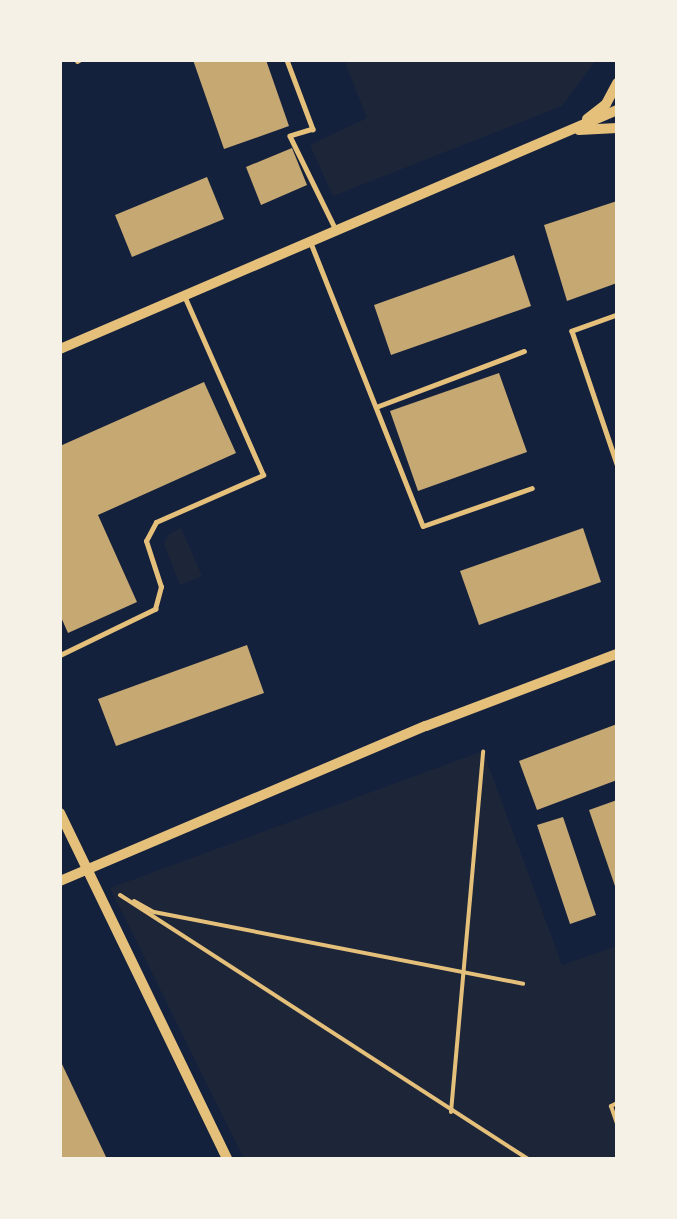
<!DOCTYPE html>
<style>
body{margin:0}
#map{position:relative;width:677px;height:1219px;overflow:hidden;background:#14213d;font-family:Manrope,sans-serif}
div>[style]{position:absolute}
.green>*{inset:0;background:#1d2539}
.building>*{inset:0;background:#c6a872}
.path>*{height:4px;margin:-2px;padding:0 2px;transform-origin:2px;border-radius:2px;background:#e5c07b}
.service>*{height:4.5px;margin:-2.25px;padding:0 2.25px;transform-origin:2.25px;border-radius:2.25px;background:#e5c07b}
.tertiary>*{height:10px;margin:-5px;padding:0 5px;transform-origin:5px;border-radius:5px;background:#e5c07b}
span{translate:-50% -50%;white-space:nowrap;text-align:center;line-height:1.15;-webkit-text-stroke:6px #f6f1e7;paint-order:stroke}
.frame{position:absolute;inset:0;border:62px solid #f6f1e7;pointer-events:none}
</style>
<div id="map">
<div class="green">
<i style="clip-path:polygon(344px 60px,596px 60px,562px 106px,333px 196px,310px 145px,367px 118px)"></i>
<i style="clip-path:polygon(181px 528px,202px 576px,180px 585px,164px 544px,169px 534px)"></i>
<i style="clip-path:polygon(483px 751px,562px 965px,617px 946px,617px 1159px,244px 1159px,110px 888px)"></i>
</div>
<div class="building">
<i style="clip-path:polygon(193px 60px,266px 60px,289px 126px,224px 149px)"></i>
<i style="clip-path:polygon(292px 148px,307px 185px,261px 205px,246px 167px)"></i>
<i style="clip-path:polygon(207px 177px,224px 219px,132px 257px,115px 215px)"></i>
<i style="clip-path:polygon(617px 201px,617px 283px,567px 301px,544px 225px)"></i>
<i style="clip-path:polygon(514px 255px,531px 306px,391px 355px,374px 305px)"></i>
<i style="clip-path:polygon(499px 373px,527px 452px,418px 491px,390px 411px)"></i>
<i style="clip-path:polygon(204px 382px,236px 453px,98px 515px,137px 602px,68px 633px,60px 615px,60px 446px)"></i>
<i style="clip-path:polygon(583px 528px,601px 582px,479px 625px,460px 571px)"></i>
<i style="clip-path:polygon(247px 645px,264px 693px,116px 746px,98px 699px)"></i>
<i style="clip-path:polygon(617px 724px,617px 780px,537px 810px,519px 761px)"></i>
<i style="clip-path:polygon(617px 800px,617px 892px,589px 810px)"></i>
<i style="clip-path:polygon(563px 817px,596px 915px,570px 924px,537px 825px)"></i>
<i style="clip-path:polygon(60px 1060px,107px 1159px,60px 1159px)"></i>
</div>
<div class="path">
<i style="left:120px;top:895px;width:486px;rotate:32.9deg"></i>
<i style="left:134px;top:901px;width:23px;rotate:29deg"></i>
<i style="left:154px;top:912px;width:376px;rotate:11deg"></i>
<i style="left:617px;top:1103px;width:7px;rotate:153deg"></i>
<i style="left:611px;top:1106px;width:18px;rotate:71deg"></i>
<i style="left:451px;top:1112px;width:362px;rotate:-84.9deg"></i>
</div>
<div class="service">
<i style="left:287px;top:60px;width:74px;rotate:69.4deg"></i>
<i style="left:313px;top:129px;width:24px;rotate:163deg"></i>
<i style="left:290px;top:136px;width:105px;rotate:63.9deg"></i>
<i style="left:77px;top:61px;width:2px;rotate:-27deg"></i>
<i style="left:311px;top:243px;width:304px;rotate:68.4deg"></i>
<i style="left:423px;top:526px;width:115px;rotate:-19.2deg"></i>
<i style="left:617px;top:315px;width:48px;rotate:160.4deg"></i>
<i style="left:572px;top:331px;width:140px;rotate:71.3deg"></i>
<i style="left:376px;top:407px;width:158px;rotate:-20.7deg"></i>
<i style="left:60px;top:655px;width:106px;rotate:-25.8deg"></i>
<i style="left:155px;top:609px;width:23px;rotate:-75deg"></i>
<i style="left:161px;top:587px;width:48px;rotate:-108.1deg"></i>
<i style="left:146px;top:541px;width:21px;rotate:-62deg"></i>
<i style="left:156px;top:522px;width:117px;rotate:-23.7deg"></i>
<i style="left:263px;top:475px;width:196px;rotate:-113.8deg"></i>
</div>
<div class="tertiary">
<i style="left:587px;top:119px;width:24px;rotate:-38deg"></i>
<i style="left:606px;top:104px;width:24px;rotate:-62deg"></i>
<i style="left:579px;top:130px;width:38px;rotate:-3deg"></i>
<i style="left:60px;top:349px;width:606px;rotate:-23.22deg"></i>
<i style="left:60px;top:813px;width:384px;rotate:64.2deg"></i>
<i style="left:60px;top:881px;width:397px;rotate:-23deg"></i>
<i style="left:426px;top:726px;width:204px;rotate:-20.7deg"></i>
</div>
<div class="frame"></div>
</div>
